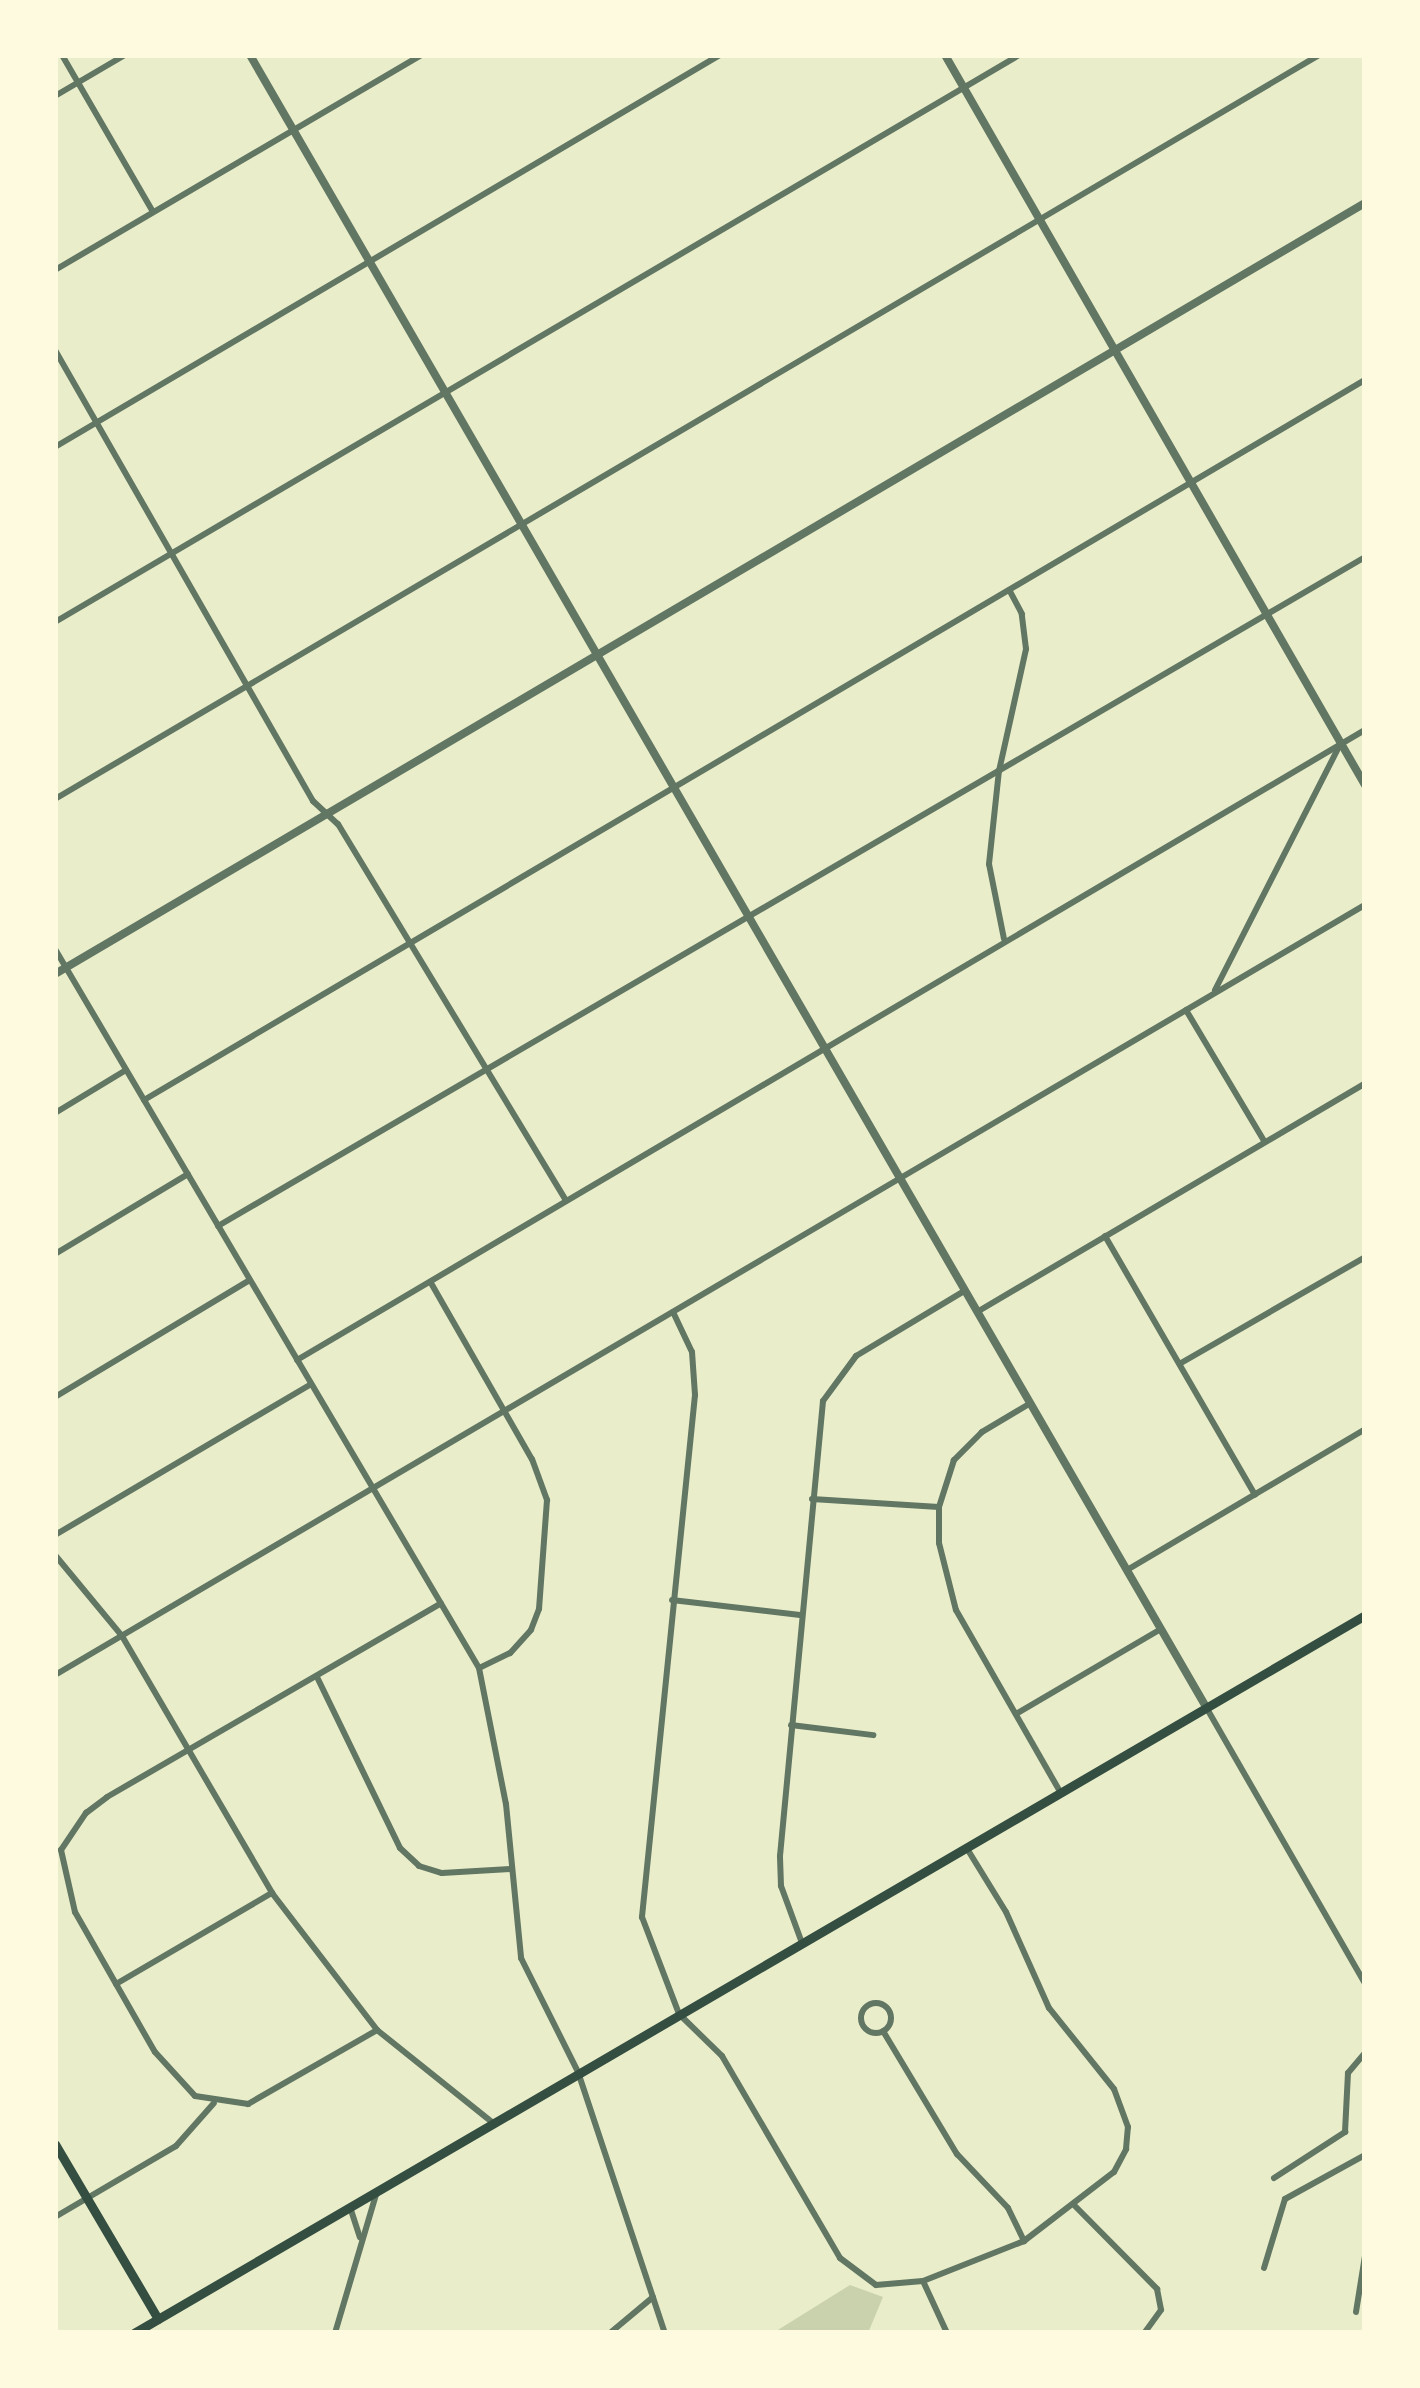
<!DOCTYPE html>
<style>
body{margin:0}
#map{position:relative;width:1420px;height:2388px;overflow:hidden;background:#e9edc9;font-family:"DejaVu Sans",sans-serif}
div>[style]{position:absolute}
.green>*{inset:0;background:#cad2ad}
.minor>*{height:6px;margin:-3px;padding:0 3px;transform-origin:3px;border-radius:3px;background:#617663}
.minor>.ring{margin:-3px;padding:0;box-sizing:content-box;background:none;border:6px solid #617663;border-radius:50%}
.tertiary>*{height:8px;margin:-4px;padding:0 4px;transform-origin:4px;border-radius:4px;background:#617663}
.secondary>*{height:9px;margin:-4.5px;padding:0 4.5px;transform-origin:4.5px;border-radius:4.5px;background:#344e41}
span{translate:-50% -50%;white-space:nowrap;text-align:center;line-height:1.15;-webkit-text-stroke:9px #fefae0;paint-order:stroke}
.frame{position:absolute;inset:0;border:58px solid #fefae0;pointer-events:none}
</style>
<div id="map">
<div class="green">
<i style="clip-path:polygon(850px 2285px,883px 2297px,868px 2333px,773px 2333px)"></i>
</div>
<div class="minor">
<i style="left:62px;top:55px;width:181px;rotate:59.9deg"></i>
<i style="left:55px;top:96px;width:81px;rotate:-30.4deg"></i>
<i style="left:55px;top:270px;width:425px;rotate:-30.4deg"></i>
<i style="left:55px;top:350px;width:520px;rotate:60.23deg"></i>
<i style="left:313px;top:801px;width:34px;rotate:43deg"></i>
<i style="left:338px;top:824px;width:440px;rotate:58.8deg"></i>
<i style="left:55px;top:447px;width:772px;rotate:-30.52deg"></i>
<i style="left:55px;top:622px;width:1118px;rotate:-30.46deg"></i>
<i style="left:55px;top:799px;width:1467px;rotate:-30.48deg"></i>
<i style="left:1004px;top:939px;width:76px;rotate:-101.3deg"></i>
<i style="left:989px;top:864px;width:94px;rotate:-83.9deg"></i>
<i style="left:999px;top:771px;width:125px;rotate:-77.5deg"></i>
<i style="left:1026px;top:649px;width:35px;rotate:-97deg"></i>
<i style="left:1022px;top:614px;width:27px;rotate:-118deg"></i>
<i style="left:55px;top:949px;width:835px;rotate:59.47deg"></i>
<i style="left:479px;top:1668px;width:139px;rotate:78.8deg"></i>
<i style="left:506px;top:1804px;width:155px;rotate:84.4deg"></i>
<i style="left:521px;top:1958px;width:127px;rotate:63.4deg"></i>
<i style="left:578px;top:2072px;width:275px;rotate:71.6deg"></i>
<i style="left:1215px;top:990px;width:273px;rotate:-63deg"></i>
<i style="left:1186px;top:1010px;width:152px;rotate:59.2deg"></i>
<i style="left:144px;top:1100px;width:1417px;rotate:-30.53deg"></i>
<i style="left:55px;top:1113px;width:83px;rotate:-31.2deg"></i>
<i style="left:218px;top:1226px;width:1328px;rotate:-30.25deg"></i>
<i style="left:1105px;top:1236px;width:299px;rotate:59.9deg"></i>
<i style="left:55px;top:1254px;width:155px;rotate:-31deg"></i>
<i style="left:431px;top:1283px;width:203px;rotate:60.2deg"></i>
<i style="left:532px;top:1459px;width:44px;rotate:69.9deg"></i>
<i style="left:547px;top:1500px;width:109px;rotate:94.2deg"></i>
<i style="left:539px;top:1609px;width:22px;rotate:111deg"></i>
<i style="left:531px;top:1630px;width:31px;rotate:132deg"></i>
<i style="left:510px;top:1653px;width:34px;rotate:154deg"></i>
<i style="left:673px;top:1312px;width:44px;rotate:64.6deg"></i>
<i style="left:692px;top:1352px;width:43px;rotate:86deg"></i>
<i style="left:695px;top:1395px;width:525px;rotate:95.8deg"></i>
<i style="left:642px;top:1917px;width:104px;rotate:69.1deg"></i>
<i style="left:679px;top:2014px;width:60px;rotate:44.3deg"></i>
<i style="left:722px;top:2056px;width:234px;rotate:59.7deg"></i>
<i style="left:840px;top:2258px;width:45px;rotate:36.9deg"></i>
<i style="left:876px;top:2285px;width:47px;rotate:-4.9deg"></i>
<i style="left:923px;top:2281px;width:109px;rotate:-21.6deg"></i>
<i style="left:1024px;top:2241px;width:113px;rotate:-37.5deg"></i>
<i style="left:1114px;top:2172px;width:26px;rotate:-62deg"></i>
<i style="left:1126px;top:2149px;width:22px;rotate:-85deg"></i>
<i style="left:1128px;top:2127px;width:40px;rotate:-110.2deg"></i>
<i style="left:1114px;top:2089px;width:104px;rotate:-128.7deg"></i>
<i style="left:1049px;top:2008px;width:105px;rotate:-114.1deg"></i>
<i style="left:1006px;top:1912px;width:76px;rotate:-121.6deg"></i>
<i style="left:977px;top:1312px;width:451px;rotate:-30.5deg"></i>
<i style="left:297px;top:1360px;width:1240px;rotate:-30.54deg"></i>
<i style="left:1181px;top:1363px;width:212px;rotate:-29.9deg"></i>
<i style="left:55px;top:1397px;width:227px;rotate:-31deg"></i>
<i style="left:1029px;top:1404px;width:55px;rotate:149.2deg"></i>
<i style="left:982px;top:1432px;width:40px;rotate:135deg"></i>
<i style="left:954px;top:1460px;width:49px;rotate:107.7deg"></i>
<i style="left:939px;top:1507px;width:36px;rotate:90deg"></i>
<i style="left:939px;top:1543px;width:69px;rotate:75.8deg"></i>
<i style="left:956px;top:1610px;width:211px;rotate:60.2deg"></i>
<i style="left:812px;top:1499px;width:127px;rotate:3.6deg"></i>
<i style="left:55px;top:1535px;width:297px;rotate:-30.5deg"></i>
<i style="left:55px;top:1555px;width:105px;rotate:50.4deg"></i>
<i style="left:122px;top:1636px;width:298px;rotate:59.7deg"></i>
<i style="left:272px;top:1893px;width:173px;rotate:52.5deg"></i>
<i style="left:377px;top:2030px;width:147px;rotate:38.7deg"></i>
<i style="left:1127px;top:1570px;width:277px;rotate:-30.6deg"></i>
<i style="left:672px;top:1600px;width:129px;rotate:6.7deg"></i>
<i style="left:55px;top:1675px;width:1520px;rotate:-30.45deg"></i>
<i style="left:317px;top:1677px;width:190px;rotate:64.1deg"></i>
<i style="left:400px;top:1848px;width:26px;rotate:43deg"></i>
<i style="left:419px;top:1866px;width:24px;rotate:17deg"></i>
<i style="left:442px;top:1873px;width:69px;rotate:-3.3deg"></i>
<i style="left:1206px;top:1707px;width:319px;rotate:60.1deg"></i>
<i style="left:1016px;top:1714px;width:168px;rotate:-30.4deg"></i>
<i style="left:791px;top:1725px;width:83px;rotate:7deg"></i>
<i style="left:61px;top:1850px;width:64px;rotate:77.3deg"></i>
<i style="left:75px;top:1912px;width:161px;rotate:60.3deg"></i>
<i style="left:155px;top:2052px;width:59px;rotate:47.7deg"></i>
<i style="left:195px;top:2096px;width:54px;rotate:8.6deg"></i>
<i style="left:248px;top:2104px;width:149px;rotate:-29.8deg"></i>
<i style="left:61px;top:1850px;width:45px;rotate:-56deg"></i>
<i style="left:86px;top:1813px;width:26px;rotate:-37deg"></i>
<i style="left:107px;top:1797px;width:386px;rotate:-30.1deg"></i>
<i style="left:802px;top:1943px;width:61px;rotate:-110.2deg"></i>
<i style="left:781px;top:1886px;width:30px;rotate:-92deg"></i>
<i style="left:780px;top:1856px;width:457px;rotate:-84.6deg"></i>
<i style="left:823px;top:1401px;width:56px;rotate:-53.7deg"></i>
<i style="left:856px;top:1356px;width:126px;rotate:-31deg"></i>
<i style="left:116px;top:1984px;width:181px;rotate:-30.3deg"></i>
<i class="ring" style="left:861px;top:2003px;width:24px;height:24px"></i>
<i style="left:883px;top:2031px;width:144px;rotate:59deg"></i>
<i style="left:957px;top:2154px;width:74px;rotate:46.6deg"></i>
<i style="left:1008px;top:2208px;width:37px;rotate:64deg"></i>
<i style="left:1274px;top:2178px;width:85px;rotate:-32.9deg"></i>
<i style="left:1345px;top:2132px;width:59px;rotate:-87.1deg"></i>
<i style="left:1348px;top:2073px;width:26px;rotate:-50deg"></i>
<i style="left:1075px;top:2206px;width:117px;rotate:45.3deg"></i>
<i style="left:1157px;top:2289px;width:21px;rotate:79deg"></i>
<i style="left:1161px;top:2310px;width:29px;rotate:126deg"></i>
<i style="left:350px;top:2207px;width:32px;rotate:72deg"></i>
<i style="left:55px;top:2217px;width:140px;rotate:-30.4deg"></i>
<i style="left:176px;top:2146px;width:57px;rotate:-48.5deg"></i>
<i style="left:1264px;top:2268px;width:72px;rotate:-73.1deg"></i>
<i style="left:1285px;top:2199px;width:91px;rotate:-28.8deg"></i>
<i style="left:923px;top:2281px;width:57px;rotate:65.2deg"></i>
<i style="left:1356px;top:2312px;width:57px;rotate:-80.9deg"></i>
<i style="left:335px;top:2333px;width:148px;rotate:-73.5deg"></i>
<i style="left:610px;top:2333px;width:56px;rotate:-39.9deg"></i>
</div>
<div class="tertiary">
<i style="left:250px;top:55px;width:1909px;rotate:59.94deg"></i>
<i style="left:945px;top:55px;width:842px;rotate:60.09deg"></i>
<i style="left:55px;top:974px;width:1520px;rotate:-30.48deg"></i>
</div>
<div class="secondary">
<i style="left:55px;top:2144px;width:203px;rotate:59.5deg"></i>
<i style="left:134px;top:2333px;width:1425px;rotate:-30.25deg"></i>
</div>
<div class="frame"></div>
</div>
